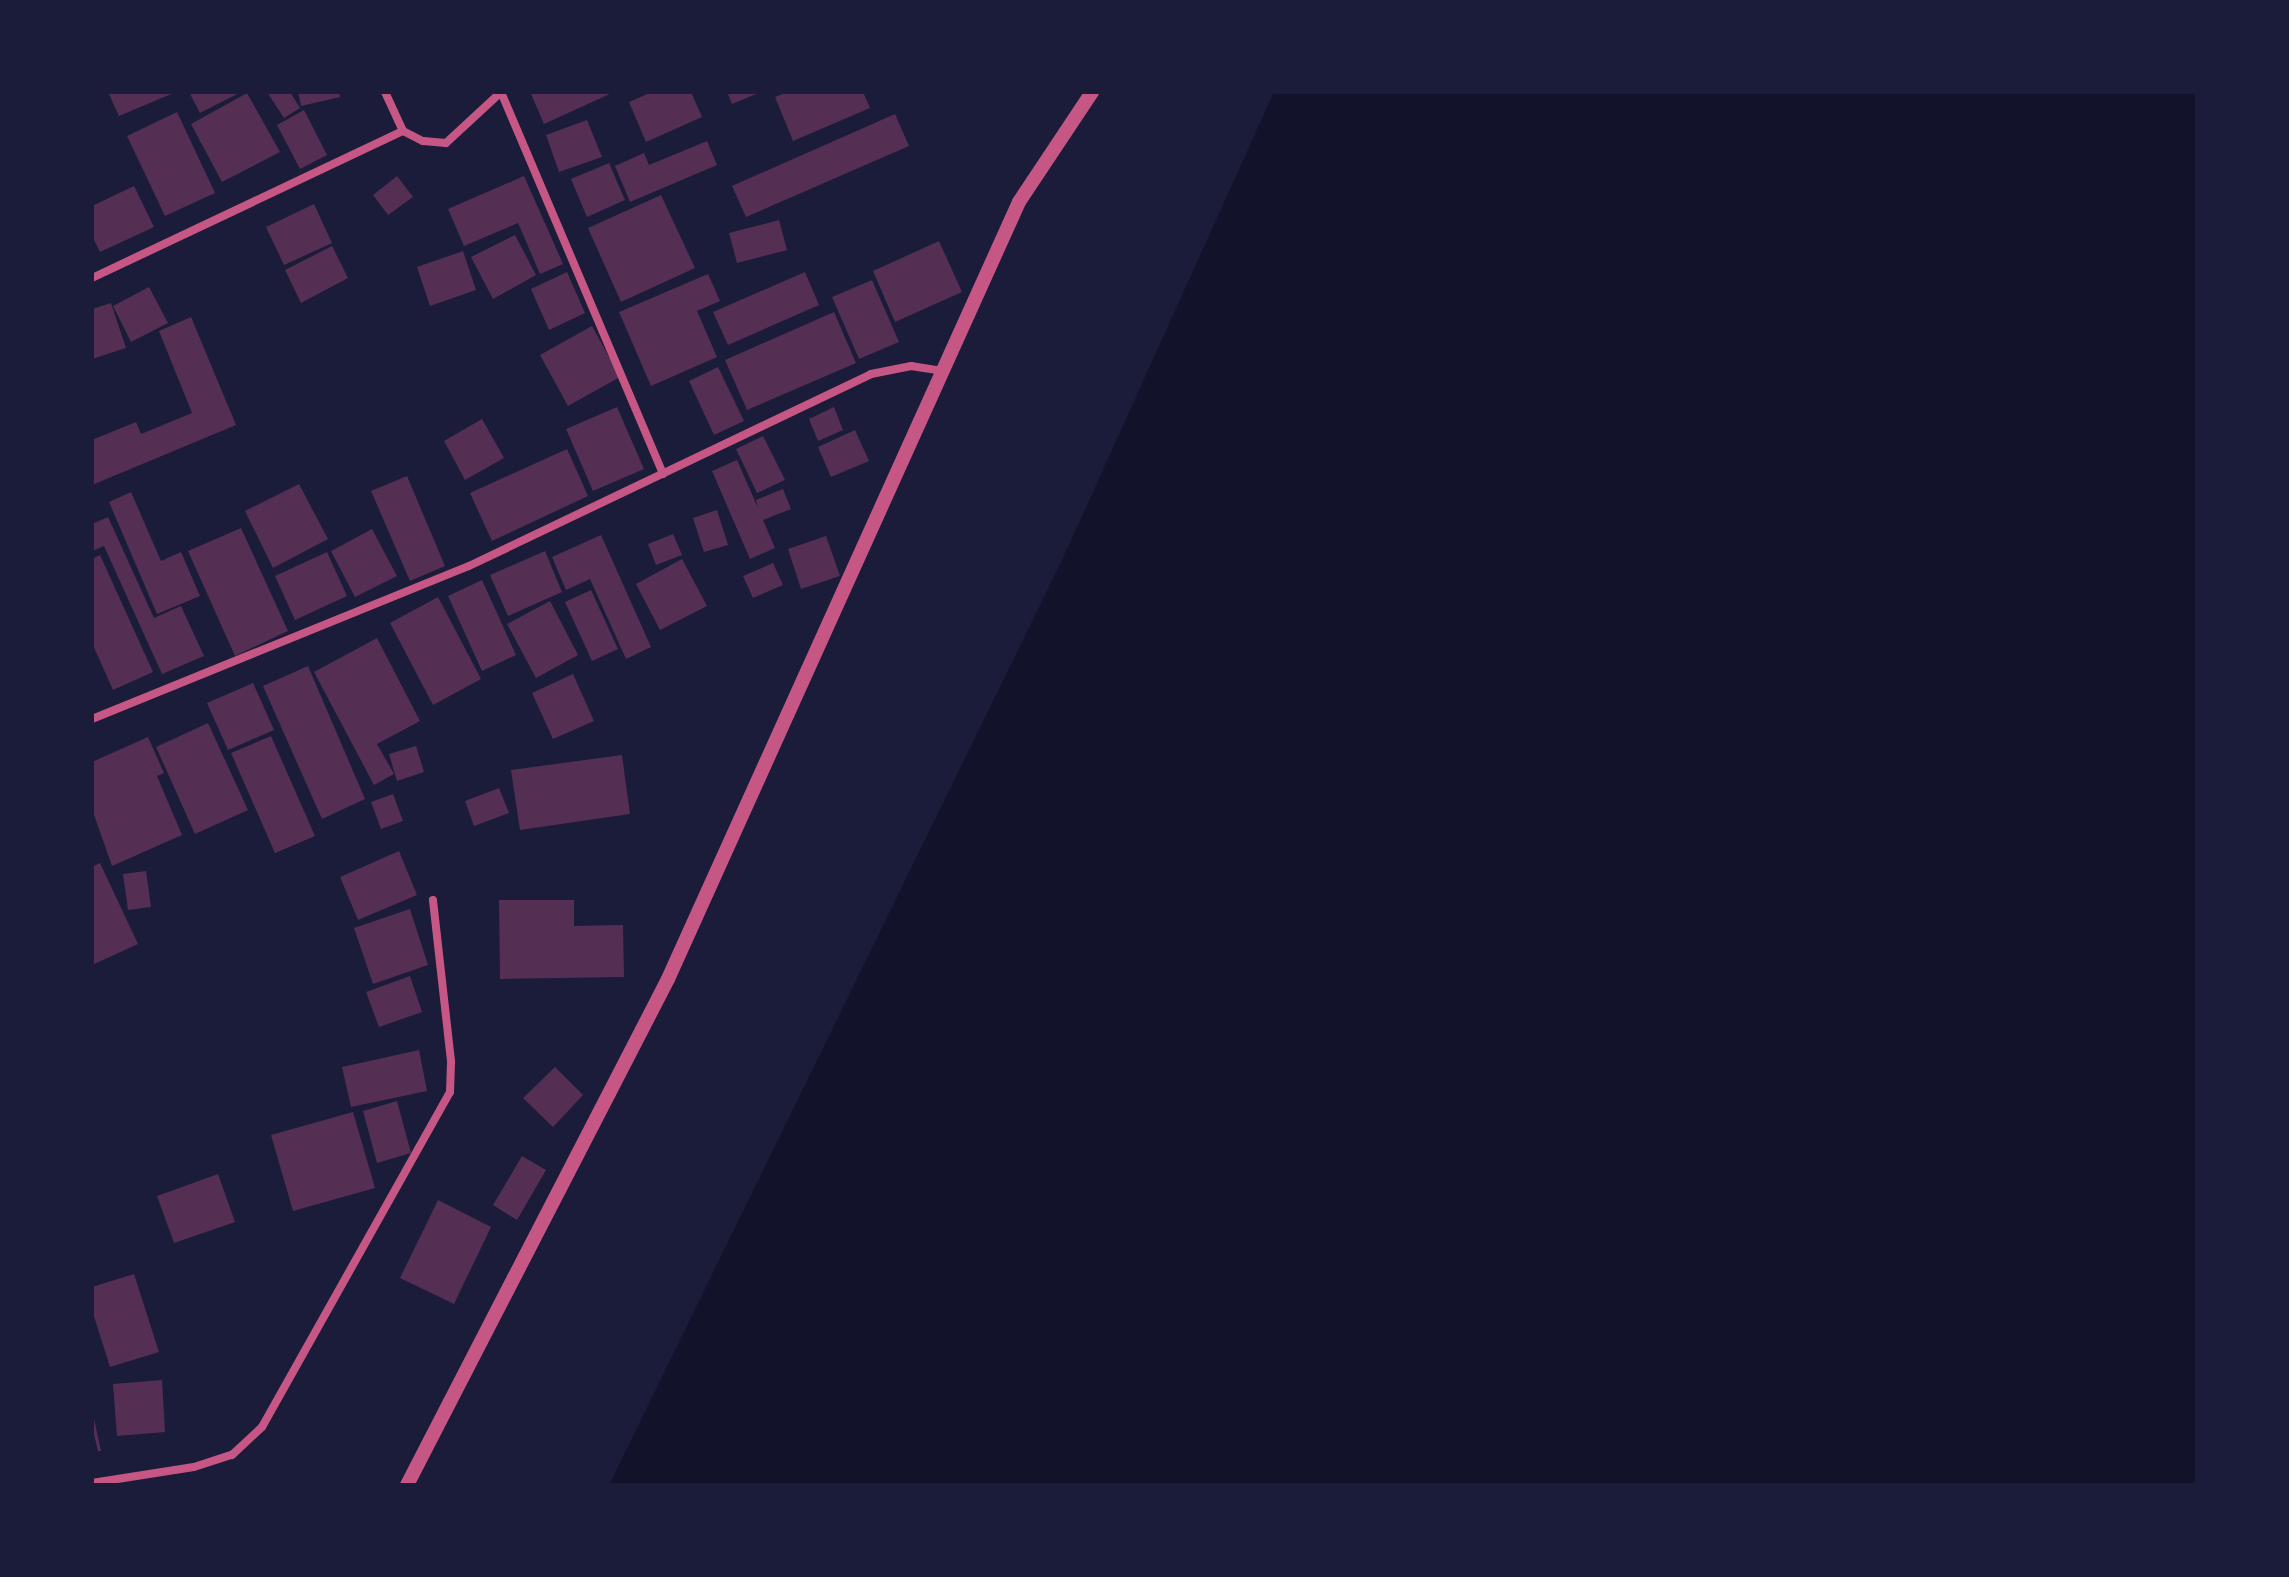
<!DOCTYPE html>
<style>
body{margin:0}
#map{position:relative;width:2289px;height:1577px;overflow:hidden;background:#1b1b3a;font-family:"Noto Sans",sans-serif}
div>[style]{position:absolute}
.water>*{inset:0;background:#12122b}
.building>*{inset:0;background:#542f53}
.minor>*{height:8px;margin:-4px;padding:0 4px;transform-origin:4px;border-radius:4px;background:#c65784}
.tertiary>*{height:14px;margin:-7px;padding:0 7px;transform-origin:7px;border-radius:7px;background:#c65784}
span{translate:-50% -50%;white-space:nowrap;text-align:center;line-height:1.15;-webkit-text-stroke:8px #1b1b3a;paint-order:stroke}
.frame{position:absolute;inset:0;border:94px solid #1b1b3a;pointer-events:none}
</style>
<div id="map">
<div class="water">
<i style="clip-path:polygon(1274px 92px,2197px 92px,2197px 1485px,609px 1485px,1064px 556px)"></i>
</div>
<div class="building">
<i style="clip-path:polygon(108px 92px,176px 92px,119px 116px)"></i>
<i style="clip-path:polygon(189px 92px,241px 92px,200px 113px)"></i>
<i style="clip-path:polygon(267px 92px,290px 92px,300px 108px,284px 118px)"></i>
<i style="clip-path:polygon(298px 92px,339px 92px,340px 97px,301px 106px)"></i>
<i style="clip-path:polygon(536px 92px,614px 92px,544px 124px,531px 94px)"></i>
<i style="clip-path:polygon(652px 92px,691px 92px,702px 117px,646px 142px,629px 102px)"></i>
<i style="clip-path:polygon(727px 92px,761px 92px,732px 104px)"></i>
<i style="clip-path:polygon(788px 92px,863px 92px,870px 108px,793px 141px,775px 97px)"></i>
<i style="clip-path:polygon(247px 93px,280px 152px,222px 182px,191px 124px)"></i>
<i style="clip-path:polygon(304px 110px,327px 155px,300px 169px,277px 125px)"></i>
<i style="clip-path:polygon(177px 112px,215px 193px,165px 216px,127px 136px)"></i>
<i style="clip-path:polygon(895px 114px,909px 146px,746px 217px,732px 186px)"></i>
<i style="clip-path:polygon(587px 120px,602px 157px,559px 172px,546px 135px)"></i>
<i style="clip-path:polygon(707px 141px,717px 165px,630px 202px,615px 166px,644px 153px,649px 165px)"></i>
<i style="clip-path:polygon(609px 163px,625px 200px,587px 217px,571px 179px)"></i>
<i style="clip-path:polygon(397px 176px,413px 197px,388px 215px,373px 195px)"></i>
<i style="clip-path:polygon(524px 176px,563px 264px,540px 274px,518px 223px,464px 246px,448px 209px)"></i>
<i style="clip-path:polygon(134px 186px,154px 227px,100px 252px,92px 236px,92px 206px)"></i>
<i style="clip-path:polygon(661px 195px,695px 268px,621px 302px,588px 228px)"></i>
<i style="clip-path:polygon(314px 204px,332px 243px,284px 265px,266px 227px)"></i>
<i style="clip-path:polygon(779px 220px,787px 250px,737px 263px,729px 233px)"></i>
<i style="clip-path:polygon(515px 235px,536px 275px,493px 299px,471px 257px)"></i>
<i style="clip-path:polygon(939px 241px,962px 292px,895px 322px,873px 271px)"></i>
<i style="clip-path:polygon(332px 246px,348px 278px,301px 303px,285px 270px)"></i>
<i style="clip-path:polygon(463px 251px,476px 290px,430px 306px,417px 267px)"></i>
<i style="clip-path:polygon(567px 272px,585px 313px,549px 330px,531px 289px)"></i>
<i style="clip-path:polygon(805px 272px,819px 305px,728px 345px,713px 312px)"></i>
<i style="clip-path:polygon(708px 274px,720px 301px,697px 311px,717px 357px,651px 386px,619px 312px)"></i>
<i style="clip-path:polygon(872px 280px,899px 342px,859px 359px,832px 297px)"></i>
<i style="clip-path:polygon(149px 287px,168px 323px,131px 342px,113px 306px)"></i>
<i style="clip-path:polygon(111px 303px,126px 348px,92px 359px,92px 309px)"></i>
<i style="clip-path:polygon(834px 312px,856px 363px,747px 410px,725px 360px)"></i>
<i style="clip-path:polygon(191px 317px,236px 425px,92px 485px,92px 440px,136px 422px,141px 434px,192px 413px,159px 331px)"></i>
<i style="clip-path:polygon(592px 326px,620px 377px,568px 406px,540px 355px)"></i>
<i style="clip-path:polygon(718px 367px,744px 421px,714px 435px,689px 381px)"></i>
<i style="clip-path:polygon(617px 407px,644px 469px,593px 491px,566px 429px)"></i>
<i style="clip-path:polygon(834px 407px,843px 430px,818px 441px,809px 419px)"></i>
<i style="clip-path:polygon(482px 419px,504px 458px,465px 480px,444px 441px)"></i>
<i style="clip-path:polygon(855px 430px,869px 461px,831px 477px,818px 447px)"></i>
<i style="clip-path:polygon(763px 436px,785px 480px,757px 493px,736px 449px)"></i>
<i style="clip-path:polygon(567px 449px,588px 496px,492px 541px,470px 493px)"></i>
<i style="clip-path:polygon(737px 460px,758px 508px,756px 500px,783px 489px,791px 509px,763px 520px,775px 548px,750px 559px,712px 471px)"></i>
<i style="clip-path:polygon(407px 476px,445px 566px,410px 581px,371px 491px)"></i>
<i style="clip-path:polygon(299px 484px,328px 539px,273px 568px,245px 511px)"></i>
<i style="clip-path:polygon(131px 492px,161px 561px,181px 552px,200px 596px,157px 614px,109px 502px)"></i>
<i style="clip-path:polygon(717px 510px,728px 545px,704px 552px,693px 518px)"></i>
<i style="clip-path:polygon(108px 517px,154px 618px,181px 606px,204px 656px,162px 674px,104px 546px,92px 551px,92px 524px)"></i>
<i style="clip-path:polygon(241px 528px,288px 631px,235px 656px,188px 551px)"></i>
<i style="clip-path:polygon(372px 529px,397px 576px,355px 597px,331px 551px)"></i>
<i style="clip-path:polygon(673px 534px,682px 555px,656px 565px,648px 544px)"></i>
<i style="clip-path:polygon(601px 535px,651px 647px,626px 659px,590px 579px,566px 590px,552px 557px)"></i>
<i style="clip-path:polygon(826px 536px,840px 576px,801px 589px,788px 549px)"></i>
<i style="clip-path:polygon(545px 551px,562px 592px,508px 616px,490px 575px)"></i>
<i style="clip-path:polygon(327px 552px,347px 596px,295px 620px,275px 576px)"></i>
<i style="clip-path:polygon(100px 555px,153px 672px,113px 690px,92px 643px,92px 559px)"></i>
<i style="clip-path:polygon(682px 559px,707px 606px,660px 630px,636px 584px)"></i>
<i style="clip-path:polygon(773px 563px,783px 585px,753px 598px,743px 576px)"></i>
<i style="clip-path:polygon(482px 580px,516px 655px,482px 671px,448px 596px)"></i>
<i style="clip-path:polygon(591px 590px,618px 649px,592px 661px,565px 602px)"></i>
<i style="clip-path:polygon(438px 597px,481px 679px,433px 705px,390px 623px)"></i>
<i style="clip-path:polygon(550px 601px,578px 655px,536px 678px,507px 624px)"></i>
<i style="clip-path:polygon(377px 638px,420px 721px,377px 744px,394px 774px,374px 785px,314px 672px)"></i>
<i style="clip-path:polygon(308px 666px,365px 799px,322px 819px,263px 686px)"></i>
<i style="clip-path:polygon(573px 674px,594px 721px,553px 739px,532px 693px)"></i>
<i style="clip-path:polygon(253px 683px,274px 730px,228px 750px,207px 703px)"></i>
<i style="clip-path:polygon(208px 723px,248px 810px,195px 834px,156px 747px)"></i>
<i style="clip-path:polygon(271px 736px,315px 836px,275px 853px,231px 753px)"></i>
<i style="clip-path:polygon(148px 737px,164px 773px,157px 776px,182px 835px,112px 866px,92px 809px,92px 762px)"></i>
<i style="clip-path:polygon(416px 746px,424px 772px,397px 781px,389px 754px)"></i>
<i style="clip-path:polygon(622px 755px,630px 814px,520px 830px,511px 770px)"></i>
<i style="clip-path:polygon(499px 788px,509px 813px,474px 826px,465px 801px)"></i>
<i style="clip-path:polygon(393px 794px,403px 821px,381px 829px,371px 802px)"></i>
<i style="clip-path:polygon(399px 851px,417px 895px,358px 920px,340px 877px)"></i>
<i style="clip-path:polygon(100px 863px,138px 944px,92px 965px,92px 867px)"></i>
<i style="clip-path:polygon(146px 871px,151px 907px,128px 910px,123px 874px)"></i>
<i style="clip-path:polygon(499px 900px,574px 900px,574px 926px,623px 925px,624px 977px,500px 979px)"></i>
<i style="clip-path:polygon(410px 909px,428px 965px,373px 984px,354px 928px)"></i>
<i style="clip-path:polygon(410px 976px,422px 1012px,379px 1027px,366px 992px)"></i>
<i style="clip-path:polygon(419px 1050px,427px 1091px,351px 1107px,342px 1067px)"></i>
<i style="clip-path:polygon(555px 1067px,583px 1095px,553px 1127px,523px 1098px)"></i>
<i style="clip-path:polygon(397px 1101px,411px 1153px,377px 1163px,363px 1111px)"></i>
<i style="clip-path:polygon(353px 1112px,375px 1188px,293px 1211px,271px 1135px)"></i>
<i style="clip-path:polygon(522px 1156px,546px 1170px,517px 1220px,493px 1205px)"></i>
<i style="clip-path:polygon(218px 1174px,235px 1222px,174px 1243px,157px 1196px)"></i>
<i style="clip-path:polygon(438px 1200px,491px 1227px,454px 1304px,400px 1278px)"></i>
<i style="clip-path:polygon(134px 1274px,159px 1352px,110px 1367px,92px 1310px,92px 1287px)"></i>
<i style="clip-path:polygon(162px 1380px,165px 1432px,117px 1436px,113px 1384px)"></i>
<i style="clip-path:polygon(93px 1414px,101px 1451px,98px 1451px,92px 1426px)"></i>
</div>
<div class="minor">
<i style="left:385px;top:92px;width:43px;rotate:65.2deg"></i>
<i style="left:403px;top:131px;width:22px;rotate:27deg"></i>
<i style="left:423px;top:141px;width:23px;rotate:5deg"></i>
<i style="left:446px;top:143px;width:74px;rotate:-42.8deg"></i>
<i style="left:501px;top:92px;width:415px;rotate:67deg"></i>
<i style="left:92px;top:278px;width:344px;rotate:-25.3deg"></i>
<i style="left:92px;top:719px;width:407px;rotate:-22.1deg"></i>
<i style="left:469px;top:566px;width:445px;rotate:-25.5deg"></i>
<i style="left:871px;top:374px;width:41px;rotate:-11.3deg"></i>
<i style="left:911px;top:366px;width:33px;rotate:9deg"></i>
<i style="left:92px;top:1483px;width:103px;rotate:-8.9deg"></i>
<i style="left:194px;top:1467px;width:40px;rotate:-18deg"></i>
<i style="left:232px;top:1455px;width:41px;rotate:-43deg"></i>
<i style="left:262px;top:1427px;width:384px;rotate:-60.7deg"></i>
<i style="left:450px;top:1092px;width:31px;rotate:-88deg"></i>
<i style="left:451px;top:1061px;width:162px;rotate:-96.4deg"></i>
</div>
<div class="tertiary">
<i style="left:407px;top:1485px;width:569px;rotate:-62.71deg"></i>
<i style="left:668px;top:979px;width:853px;rotate:-65.69deg"></i>
<i style="left:1019px;top:202px;width:132px;rotate:-56.4deg"></i>
</div>
<div class="frame"></div>
</div>
